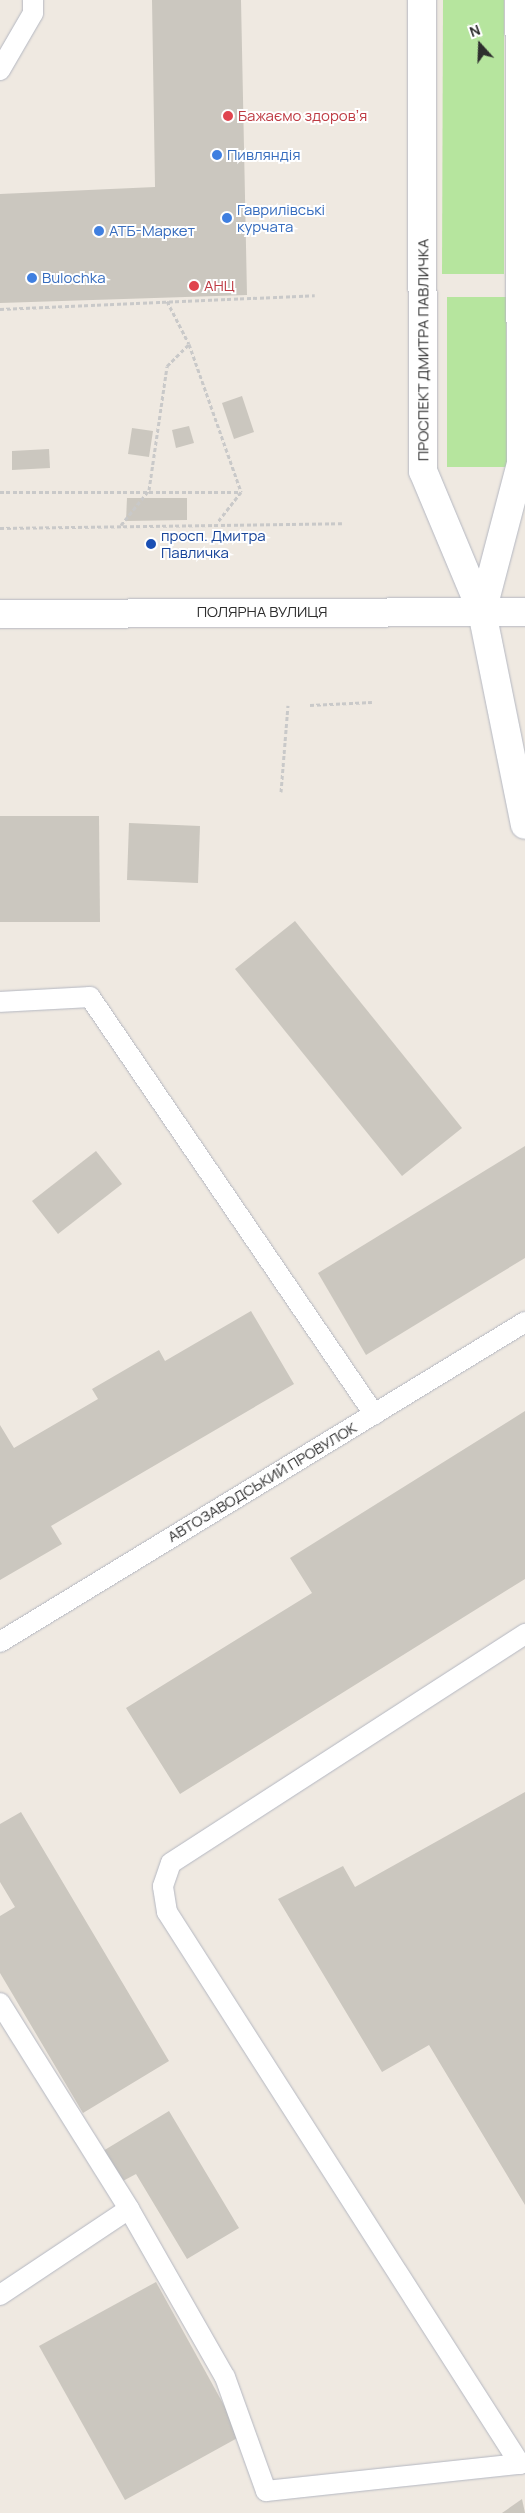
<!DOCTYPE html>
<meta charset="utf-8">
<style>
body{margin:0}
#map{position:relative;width:525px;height:2513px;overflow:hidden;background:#efe9e1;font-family:Manrope,sans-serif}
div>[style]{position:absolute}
.green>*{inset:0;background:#b6e59e}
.building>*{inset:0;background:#cbc7bf}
.path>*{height:3px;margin-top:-1.5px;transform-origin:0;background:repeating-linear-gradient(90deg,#c9c9c9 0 4px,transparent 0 6.5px)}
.roads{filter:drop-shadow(0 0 1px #b4b7c1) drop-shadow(0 0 1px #b4b7c1)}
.lane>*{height:20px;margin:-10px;padding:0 10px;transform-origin:10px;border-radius:10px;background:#fff}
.street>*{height:28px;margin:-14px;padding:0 14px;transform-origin:14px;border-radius:14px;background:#fff}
.secondary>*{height:28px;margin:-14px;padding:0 14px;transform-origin:14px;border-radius:14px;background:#fff}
.dots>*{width:14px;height:14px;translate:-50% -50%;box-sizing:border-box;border:2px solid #fff;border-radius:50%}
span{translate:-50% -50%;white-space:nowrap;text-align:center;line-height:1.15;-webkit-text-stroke:4px #fff;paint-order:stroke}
.health-label{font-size:15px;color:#be3a42}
.left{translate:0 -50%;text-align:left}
.shop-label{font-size:15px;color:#366cbe}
.street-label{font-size:15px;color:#2e2e2e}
.transit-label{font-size:15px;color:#164399}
.north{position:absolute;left:455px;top:20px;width:50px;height:50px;-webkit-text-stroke:4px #fff;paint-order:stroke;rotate:340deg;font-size:14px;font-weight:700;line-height:20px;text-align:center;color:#2e2e2e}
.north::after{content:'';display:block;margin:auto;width:18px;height:22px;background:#2e2e2e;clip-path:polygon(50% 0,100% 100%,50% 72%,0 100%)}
</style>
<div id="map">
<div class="green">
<i style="clip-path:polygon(443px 0,504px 0,504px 274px,442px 274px)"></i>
<i style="clip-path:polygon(447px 297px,506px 297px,507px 467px,447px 467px)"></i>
</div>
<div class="building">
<i style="clip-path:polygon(152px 0,241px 0,247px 295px,0 303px,0 194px,155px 187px)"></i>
<i style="clip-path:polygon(242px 396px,254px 432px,234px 439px,222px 403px)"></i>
<i style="clip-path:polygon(189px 426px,194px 443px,176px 448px,172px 430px)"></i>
<i style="clip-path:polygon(132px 428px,153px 431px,149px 457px,128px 454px)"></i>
<i style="clip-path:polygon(49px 449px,50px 468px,12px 470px,12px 451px)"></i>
<i style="clip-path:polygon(127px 498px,187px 498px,187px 520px,126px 521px)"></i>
<i style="clip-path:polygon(0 816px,99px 816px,100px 922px,0 922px)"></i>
<i style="clip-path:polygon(129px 823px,200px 826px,198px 883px,127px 880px)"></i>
<i style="clip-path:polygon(295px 921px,462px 1128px,402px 1176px,235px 969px)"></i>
<i style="clip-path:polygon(525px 1146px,525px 1258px,366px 1355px,318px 1273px)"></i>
<i style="clip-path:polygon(96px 1151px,122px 1184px,58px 1234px,32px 1201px)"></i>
<i style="clip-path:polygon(251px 1311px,294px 1384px,51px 1526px,62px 1544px,0 1580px,0 1425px,14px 1448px,98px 1399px,92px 1389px,159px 1350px,165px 1361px)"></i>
<i style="clip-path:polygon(525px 1411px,525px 1579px,180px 1794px,126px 1708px,312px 1593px,290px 1558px)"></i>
<i style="clip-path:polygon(525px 1792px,525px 2205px,429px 2045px,382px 2072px,278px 1899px,343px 1866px,355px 1887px)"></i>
<i style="clip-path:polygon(21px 1812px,169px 2061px,83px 2113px,0 1973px,0 1916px,15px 1907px,0 1882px,0 1824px)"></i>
<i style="clip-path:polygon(169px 2111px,239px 2228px,187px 2259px,136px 2174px,121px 2182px,103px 2151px)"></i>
<i style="clip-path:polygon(156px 2282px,241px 2436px,125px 2500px,39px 2346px)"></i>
<i style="clip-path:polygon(522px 2499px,525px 2513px,502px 2513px)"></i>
</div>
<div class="path">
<i style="left:167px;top:301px;width:48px;rotate:62.9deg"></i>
<i style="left:189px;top:344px;width:157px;rotate:70.6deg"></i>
<i style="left:241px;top:492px;width:39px;rotate:128deg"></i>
<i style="left:0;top:309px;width:315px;rotate:-2.5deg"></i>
<i style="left:0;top:492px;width:240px"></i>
<i style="left:121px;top:525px;width:45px;rotate:-51.3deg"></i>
<i style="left:149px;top:490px;width:125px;rotate:-81.7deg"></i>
<i style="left:167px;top:366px;width:31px;rotate:-45deg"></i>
<i style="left:0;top:528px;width:342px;rotate:-0.8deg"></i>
<i style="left:310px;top:705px;width:62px;rotate:-2.8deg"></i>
<i style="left:281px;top:792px;width:87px;rotate:-85.4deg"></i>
</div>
<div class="roads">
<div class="lane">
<i style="left:0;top:70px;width:66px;rotate:-59.9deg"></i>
<i style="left:33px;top:13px;width:13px;rotate:-90deg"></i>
<i style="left:0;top:1002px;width:90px;rotate:-3.2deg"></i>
<i style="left:90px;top:997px;width:505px;rotate:55.74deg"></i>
<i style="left:0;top:1642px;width:615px;rotate:-31.36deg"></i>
<i style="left:0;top:2003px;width:243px;rotate:57.9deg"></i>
<i style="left:129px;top:2209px;width:193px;rotate:60.3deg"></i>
<i style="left:225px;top:2377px;width:121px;rotate:70.2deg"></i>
<i style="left:266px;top:2491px;width:255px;rotate:-6.1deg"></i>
<i style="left:520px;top:2464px;width:655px;rotate:-122.6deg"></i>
<i style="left:167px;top:1912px;width:26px;rotate:-99deg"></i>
<i style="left:163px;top:1886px;width:24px;rotate:-71deg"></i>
<i style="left:171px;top:1863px;width:422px;rotate:-32.9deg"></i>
<i style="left:0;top:2295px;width:155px;rotate:-33.7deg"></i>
</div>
<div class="street">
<i style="left:422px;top:0;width:471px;rotate:89.9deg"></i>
<i style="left:423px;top:471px;width:153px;rotate:67.3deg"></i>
<i style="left:482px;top:612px;width:154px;rotate:-75.3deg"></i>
<i style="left:521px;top:463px;width:463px;rotate:-90.2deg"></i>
</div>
<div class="secondary">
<i style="left:482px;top:612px;width:217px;rotate:78.6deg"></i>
<i style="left:0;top:614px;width:525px;rotate:-0.22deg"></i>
</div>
</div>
<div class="dots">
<i style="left:228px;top:116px;background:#e0444e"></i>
<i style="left:217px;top:155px;background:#3f7fe0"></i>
<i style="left:227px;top:218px;background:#3f7fe0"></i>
<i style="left:99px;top:231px;background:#3f7fe0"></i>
<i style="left:32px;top:278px;background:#3f7fe0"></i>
<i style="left:194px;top:286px;background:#e0444e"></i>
<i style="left:151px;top:544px;background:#1a4fb4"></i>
</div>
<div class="health-label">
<span class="left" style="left:238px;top:116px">Бажаємо здоровʼя</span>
<span class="left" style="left:204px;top:286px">АНЦ</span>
</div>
<div class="shop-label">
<span class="left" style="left:227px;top:155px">Пивляндія</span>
<span class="left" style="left:237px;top:218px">Гаврилівські<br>курчата</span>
<span class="left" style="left:109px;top:231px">АТБ-Маркет</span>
<span class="left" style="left:42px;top:278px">Bulochka</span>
</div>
<div class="street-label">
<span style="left:423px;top:350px;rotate:-90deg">ПРОСПЕКТ ДМИТРА ПАВЛИЧКА</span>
<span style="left:262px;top:612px">ПОЛЯРНА ВУЛИЦЯ</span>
<span style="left:262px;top:1482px;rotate:-31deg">АВТОЗАВОДСЬКИЙ ПРОВУЛОК</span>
</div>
<div class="transit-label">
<span class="left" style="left:161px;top:544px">просп. Дмитра<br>Павличка</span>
</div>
<div class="north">N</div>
</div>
